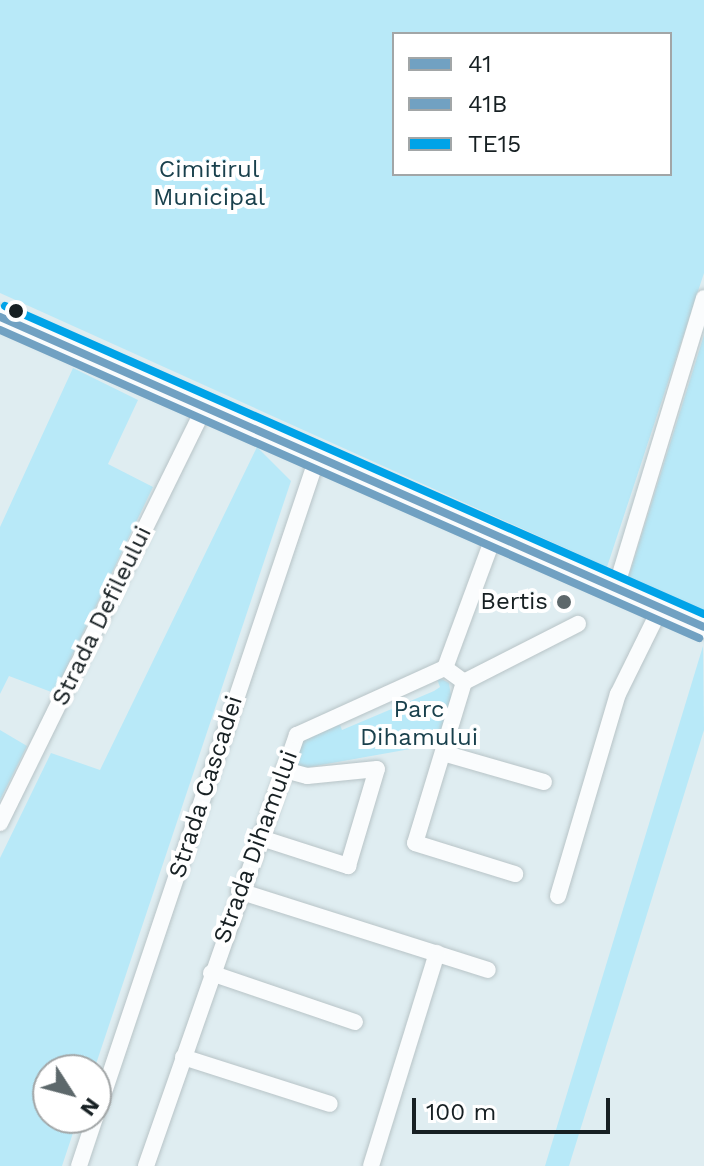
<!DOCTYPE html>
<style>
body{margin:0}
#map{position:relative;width:704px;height:1166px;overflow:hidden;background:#dfedf1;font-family:"Work Sans",sans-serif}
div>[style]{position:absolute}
.green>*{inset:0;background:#b8e9f8}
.roads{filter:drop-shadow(0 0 2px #b8c4c7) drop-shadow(0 0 2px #b8c4c7)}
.street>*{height:16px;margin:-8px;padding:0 8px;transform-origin:8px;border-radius:8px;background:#fafcfd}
.secondary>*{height:22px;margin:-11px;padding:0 11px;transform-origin:11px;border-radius:11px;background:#fafcfd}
.bus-1>*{height:8px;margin:-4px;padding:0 4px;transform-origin:4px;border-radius:4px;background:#71a1c2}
.bus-2>*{height:8px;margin:-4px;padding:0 4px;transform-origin:4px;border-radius:4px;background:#71a1c2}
.bus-3>*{height:8px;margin:-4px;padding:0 4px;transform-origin:4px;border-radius:4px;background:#00a3e8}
.dots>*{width:22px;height:22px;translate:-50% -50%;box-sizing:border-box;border:4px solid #fff;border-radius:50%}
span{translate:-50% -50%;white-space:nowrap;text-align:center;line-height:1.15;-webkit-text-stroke:8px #fff;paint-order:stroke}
.park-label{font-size:24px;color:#19404c}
.poi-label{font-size:24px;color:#172023}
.right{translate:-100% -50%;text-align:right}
.street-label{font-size:24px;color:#172023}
.legend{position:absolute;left:392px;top:32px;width:280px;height:144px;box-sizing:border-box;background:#fff;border:2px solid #a2a6a7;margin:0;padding:10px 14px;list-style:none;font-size:24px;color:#172023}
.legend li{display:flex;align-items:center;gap:16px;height:40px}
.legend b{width:40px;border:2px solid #a2a6a7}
.north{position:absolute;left:32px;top:1054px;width:80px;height:80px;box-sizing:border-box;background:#fff;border:2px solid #a2a6a7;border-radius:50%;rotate:126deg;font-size:22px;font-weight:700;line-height:32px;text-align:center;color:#172023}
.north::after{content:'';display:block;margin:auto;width:28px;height:36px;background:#5d686b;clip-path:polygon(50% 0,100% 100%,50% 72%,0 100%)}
.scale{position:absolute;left:412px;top:1098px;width:198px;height:36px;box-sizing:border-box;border:4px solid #172023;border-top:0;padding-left:10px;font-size:24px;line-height:28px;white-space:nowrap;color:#172023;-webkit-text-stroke:6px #fff;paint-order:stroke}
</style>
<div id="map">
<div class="green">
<i style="clip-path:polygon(evenodd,0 0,704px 0,704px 273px,607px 567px,0 293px,0 0,394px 34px,670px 34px,670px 174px,394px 174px,394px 34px)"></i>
<i style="clip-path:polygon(704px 335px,704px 610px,627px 582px)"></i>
<i style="clip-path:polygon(73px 368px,138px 400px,108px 464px,153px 487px,54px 693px,9px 676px,0 694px,0 527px)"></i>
<i style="clip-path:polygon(257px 447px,291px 481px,94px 1070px,48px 1070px,48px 1118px,78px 1118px,62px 1166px,0 1166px,0 858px,51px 753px,100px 770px)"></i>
<i style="clip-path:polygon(703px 646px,704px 730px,569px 1166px,545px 1166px)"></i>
<i style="clip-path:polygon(436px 676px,449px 683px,452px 703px,438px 744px,293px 770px,307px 729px,337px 717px,342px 730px,434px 691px,440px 687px)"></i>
<i style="clip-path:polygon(0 730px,27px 746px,0 800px)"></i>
</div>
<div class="roads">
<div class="street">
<i style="left:615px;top:591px;width:306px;rotate:-73.1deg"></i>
<i style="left:445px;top:668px;width:24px;rotate:36deg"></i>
<i style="left:464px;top:682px;width:128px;rotate:-27deg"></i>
<i style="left:464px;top:682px;width:168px;rotate:106.9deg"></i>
<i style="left:415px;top:843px;width:105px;rotate:17.2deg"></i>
<i style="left:443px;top:753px;width:105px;rotate:16deg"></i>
<i style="left:0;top:823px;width:462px;rotate:-63.8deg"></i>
<i style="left:258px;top:837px;width:95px;rotate:17.9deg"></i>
<i style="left:348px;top:866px;width:101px;rotate:-73.4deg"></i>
<i style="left:377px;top:769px;width:70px;rotate:174.3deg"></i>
<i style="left:307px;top:776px;width:24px;rotate:-165deg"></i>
<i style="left:239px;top:891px;width:261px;rotate:17.6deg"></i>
<i style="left:558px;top:896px;width:211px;rotate:-73.5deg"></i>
<i style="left:618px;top:694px;width:95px;rotate:-63.7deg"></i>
<i style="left:211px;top:973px;width:152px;rotate:18.8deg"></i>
<i style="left:183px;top:1057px;width:154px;rotate:17.7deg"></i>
<i style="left:96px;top:1116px;width:694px;rotate:-71.43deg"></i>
<i style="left:79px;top:1166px;width:51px;rotate:-71.6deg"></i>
<i style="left:146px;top:1166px;width:457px;rotate:-70.7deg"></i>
<i style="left:297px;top:735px;width:162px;rotate:-24.4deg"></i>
<i style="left:445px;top:668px;width:139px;rotate:-69.7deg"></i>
<i style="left:371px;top:1166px;width:223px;rotate:-72.8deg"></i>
</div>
<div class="secondary">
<i style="left:0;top:317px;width:769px;rotate:23.77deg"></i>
</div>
</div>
<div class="bus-1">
<i style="left:0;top:317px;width:769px;rotate:23.77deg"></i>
</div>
<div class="bus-2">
<i style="left:0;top:330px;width:764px;rotate:23.78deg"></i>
</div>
<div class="bus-3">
<i style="left:5px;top:306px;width:764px;rotate:23.78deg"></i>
</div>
<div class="dots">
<i style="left:16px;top:311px;background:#172023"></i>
<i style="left:564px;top:602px;background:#5d686b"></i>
</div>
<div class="park-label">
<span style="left:209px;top:184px">Cimitirul<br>Municipal</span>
<span style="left:419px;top:724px">Parc<br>Dihamului</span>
</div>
<div class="poi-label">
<span class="right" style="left:548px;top:602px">Bertis</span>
</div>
<div class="street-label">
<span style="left:102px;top:616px;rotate:-64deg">Strada Defileului</span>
<span style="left:206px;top:787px;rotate:-72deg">Strada Cascadei</span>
<span style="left:256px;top:847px;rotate:-70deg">Strada Dihamului</span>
</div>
<ul class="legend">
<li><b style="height:10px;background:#71a1c2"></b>41</li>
<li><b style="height:10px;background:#71a1c2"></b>41B</li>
<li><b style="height:10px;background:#00a3e8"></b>TE15</li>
</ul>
<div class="north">N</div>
<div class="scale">100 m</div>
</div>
